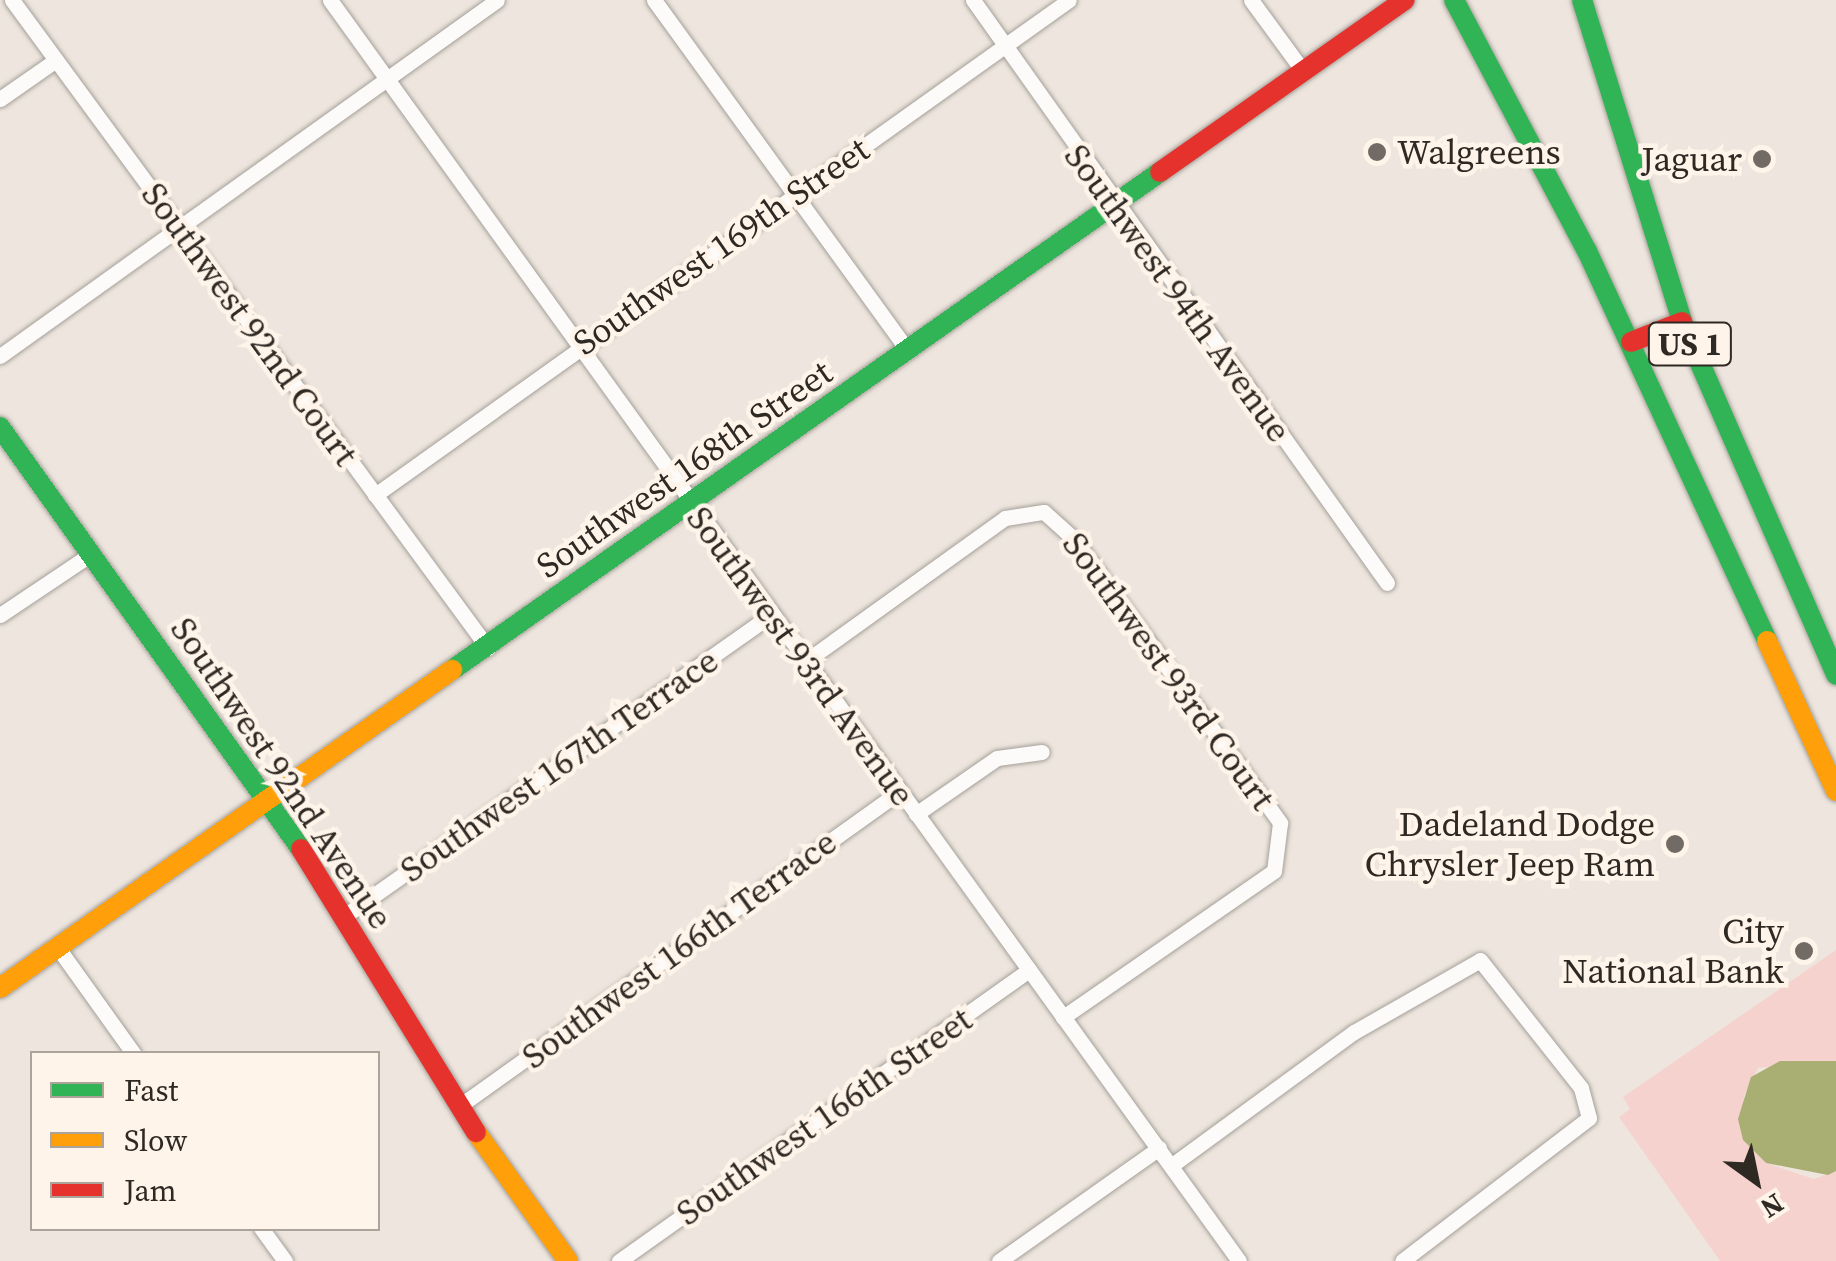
<!DOCTYPE html>
<style>
body{margin:0}
#map{position:relative;width:1836px;height:1261px;overflow:hidden;background:#eee6de;font-family:"Source Serif 4",serif}
div>[style]{position:absolute}
.green>*{inset:0;background:#f5d2ce}
.water>*{inset:0;background:#a9ae72}
.roads{filter:drop-shadow(0 0 2px #a5a09a) drop-shadow(0 0 2px #a5a09a)}
.street>*{height:15px;margin:-7.5px;padding:0 7.5px;transform-origin:7.5px;border-radius:7.5px;background:#fcfbfa}
.fast>*{height:20px;margin:-10px;padding:0 10px;transform-origin:10px;border-radius:10px;background:#30b455}
.slow>*{height:20px;margin:-10px;padding:0 10px;transform-origin:10px;border-radius:10px;background:#ff9f0a}
.jam>*{height:20px;margin:-10px;padding:0 10px;transform-origin:10px;border-radius:10px;background:#e5322d}
.dots>*{width:28px;height:28px;translate:-50% -50%;box-sizing:border-box;border:5px solid #fff4e9;border-radius:50%}
span{translate:-50% -50%;white-space:nowrap;text-align:center;line-height:1.15;-webkit-text-stroke:9px #fff4e9;paint-order:stroke}
.shield-label span{padding:2px 8px;background:#fff4e9;border:2px solid;border-radius:8px;-webkit-text-stroke-width:0}
.shield-label{font-size:32px;color:#2f2924;font-weight:700}
.poi-label{font-size:35px;color:#2f2924}
.left{translate:0 -50%;text-align:left}
.right{translate:-100% -50%;text-align:right}
.street-label{font-size:35px;color:#2f2924}
.legend{position:absolute;left:30px;top:1051px;width:350px;height:180px;box-sizing:border-box;background:#fff4e9;border:2px solid #aca39a;margin:0;padding:12px 18px;list-style:none;font-size:30px;color:#2f2924}
.legend li{display:flex;align-items:center;gap:20px;height:50px}
.legend b{width:50px;border:2px solid #aca39a}
.north{position:absolute;left:1706px;top:1131px;width:100px;height:100px;-webkit-text-stroke:8px #fff4e9;paint-order:stroke;rotate:147deg;font-size:28px;font-weight:700;line-height:40px;text-align:center;color:#2f2924}
.north::after{content:'';display:block;margin:auto;width:35px;height:45px;background:#2f2924;clip-path:polygon(50% 0,100% 100%,50% 72%,0 100%)}
</style>
<div id="map">
<div class="green">
<i style="clip-path:polygon(1836px 950px,1836px 1061px,1758px 1068px,1744px 1096px,1743px 1140px,1766px 1163px,1814px 1179px,1836px 1171px,1836px 1261px,1720px 1261px,1619px 1117px,1630px 1109px,1623px 1097px)"></i>
</div>
<div class="water">
<i style="clip-path:polygon(1780px 1061px,1836px 1061px,1836px 1171px,1828px 1175px,1766px 1163px,1743px 1140px,1738px 1119px,1751px 1077px)"></i>
</div>
<div class="roads">
<div class="street">
<i style="left:12px;top:0;width:804px;rotate:53.7deg"></i>
<i style="left:330px;top:0;width:1554px;rotate:54.21deg"></i>
<i style="left:654px;top:0;width:432px;rotate:54.1deg"></i>
<i style="left:973px;top:0;width:715px;rotate:54.62deg"></i>
<i style="left:1251px;top:0;width:88px;rotate:53.8deg"></i>
<i style="left:0;top:99px;width:68px;rotate:-34.9deg"></i>
<i style="left:0;top:356px;width:611px;rotate:-35.61deg"></i>
<i style="left:375px;top:495px;width:852px;rotate:-35.5deg"></i>
<i style="left:0;top:615px;width:110px;rotate:-33.8deg"></i>
<i style="left:806px;top:661px;width:245px;rotate:-35.7deg"></i>
<i style="left:1005px;top:518px;width:39px;rotate:-9deg"></i>
<i style="left:1044px;top:512px;width:40px;rotate:42deg"></i>
<i style="left:1074px;top:539px;width:351px;rotate:54deg"></i>
<i style="left:1280px;top:823px;width:48px;rotate:97.1deg"></i>
<i style="left:1274px;top:871px;width:257px;rotate:145.3deg"></i>
<i style="left:916px;top:814px;width:98px;rotate:-34.7deg"></i>
<i style="left:997px;top:758px;width:45px;rotate:-7.6deg"></i>
<i style="left:346px;top:915px;width:522px;rotate:-35.24deg"></i>
<i style="left:58px;top:948px;width:130px;rotate:54.4deg"></i>
<i style="left:458px;top:1107px;width:542px;rotate:-35.54deg"></i>
<i style="left:1172px;top:1165px;width:225px;rotate:-36.2deg"></i>
<i style="left:1354px;top:1032px;width:145px;rotate:-29.7deg"></i>
<i style="left:1480px;top:960px;width:163px;rotate:51.7deg"></i>
<i style="left:1581px;top:1088px;width:31px;rotate:75deg"></i>
<i style="left:1589px;top:1118px;width:235px;rotate:142.6deg"></i>
<i style="left:261px;top:1228px;width:41px;rotate:54deg"></i>
<i style="left:619px;top:1261px;width:503px;rotate:-35.37deg"></i>
<i style="left:999px;top:1261px;width:196px;rotate:-35.2deg"></i>
</div>
<div class="fast">
<i style="left:1454px;top:0;width:284px;rotate:62.1deg"></i>
<i style="left:1587px;top:251px;width:430px;rotate:65.2deg"></i>
<i style="left:1582px;top:0;width:337px;rotate:72.7deg"></i>
<i style="left:1682px;top:322px;width:385px;rotate:66.4deg"></i>
<i style="left:0;top:427px;width:518px;rotate:54.5deg"></i>
<i style="left:452px;top:670px;width:866px;rotate:-35.12deg"></i>
</div>
<div class="slow">
<i style="left:1767px;top:641px;width:165px;rotate:65.3deg"></i>
<i style="left:0;top:988px;width:553px;rotate:-35.13deg"></i>
<i style="left:476px;top:1132px;width:158px;rotate:54.5deg"></i>
</div>
<div class="jam">
<i style="left:1160px;top:172px;width:299px;rotate:-35.1deg"></i>
<i style="left:1631px;top:342px;width:55px;rotate:-21.4deg"></i>
<i style="left:301px;top:849px;width:333px;rotate:58.3deg"></i>
</div>
</div>
<div class="dots">
<i style="left:1377px;top:152px;background:#726b65"></i>
<i style="left:1762px;top:159px;background:#726b65"></i>
<i style="left:1675px;top:844px;background:#726b65"></i>
<i style="left:1804px;top:951px;background:#726b65"></i>
</div>
<div class="shield-label">
<span style="left:1690px;top:344px">US 1</span>
</div>
<div class="poi-label">
<span class="left" style="left:1397px;top:152px">Walgreens</span>
<span class="right" style="left:1742px;top:159px">Jaguar</span>
<span class="right" style="left:1655px;top:844px">Dadeland Dodge<br>Chrysler Jeep Ram</span>
<span class="right" style="left:1784px;top:951px">City<br>National Bank</span>
</div>
<div class="street-label">
<span style="left:721px;top:246px;rotate:-35deg">Southwest 169th Street</span>
<span style="left:1178px;top:293px;rotate:54deg">Southwest 94th Avenue</span>
<span style="left:250px;top:324px;rotate:54deg">Southwest 92nd Court</span>
<span style="left:684px;top:469px;rotate:-35deg">Southwest 168th Street</span>
<span style="left:801px;top:656px;rotate:54deg">Southwest 93rd Avenue</span>
<span style="left:1169px;top:671px;rotate:54deg">Southwest 93rd Court</span>
<span style="left:559px;top:765px;rotate:-35deg">Southwest 167th Terrace</span>
<span style="left:282px;top:773px;rotate:56deg">Southwest 92nd Avenue</span>
<span style="left:679px;top:949px;rotate:-36deg">Southwest 166th Terrace</span>
<span style="left:824px;top:1116px;rotate:-35deg">Southwest 166th Street</span>
</div>
<ul class="legend">
<li><b style="height:12px;background:#30b455"></b>Fast</li>
<li><b style="height:12px;background:#ff9f0a"></b>Slow</li>
<li><b style="height:12px;background:#e5322d"></b>Jam</li>
</ul>
<div class="north">N</div>
</div>
